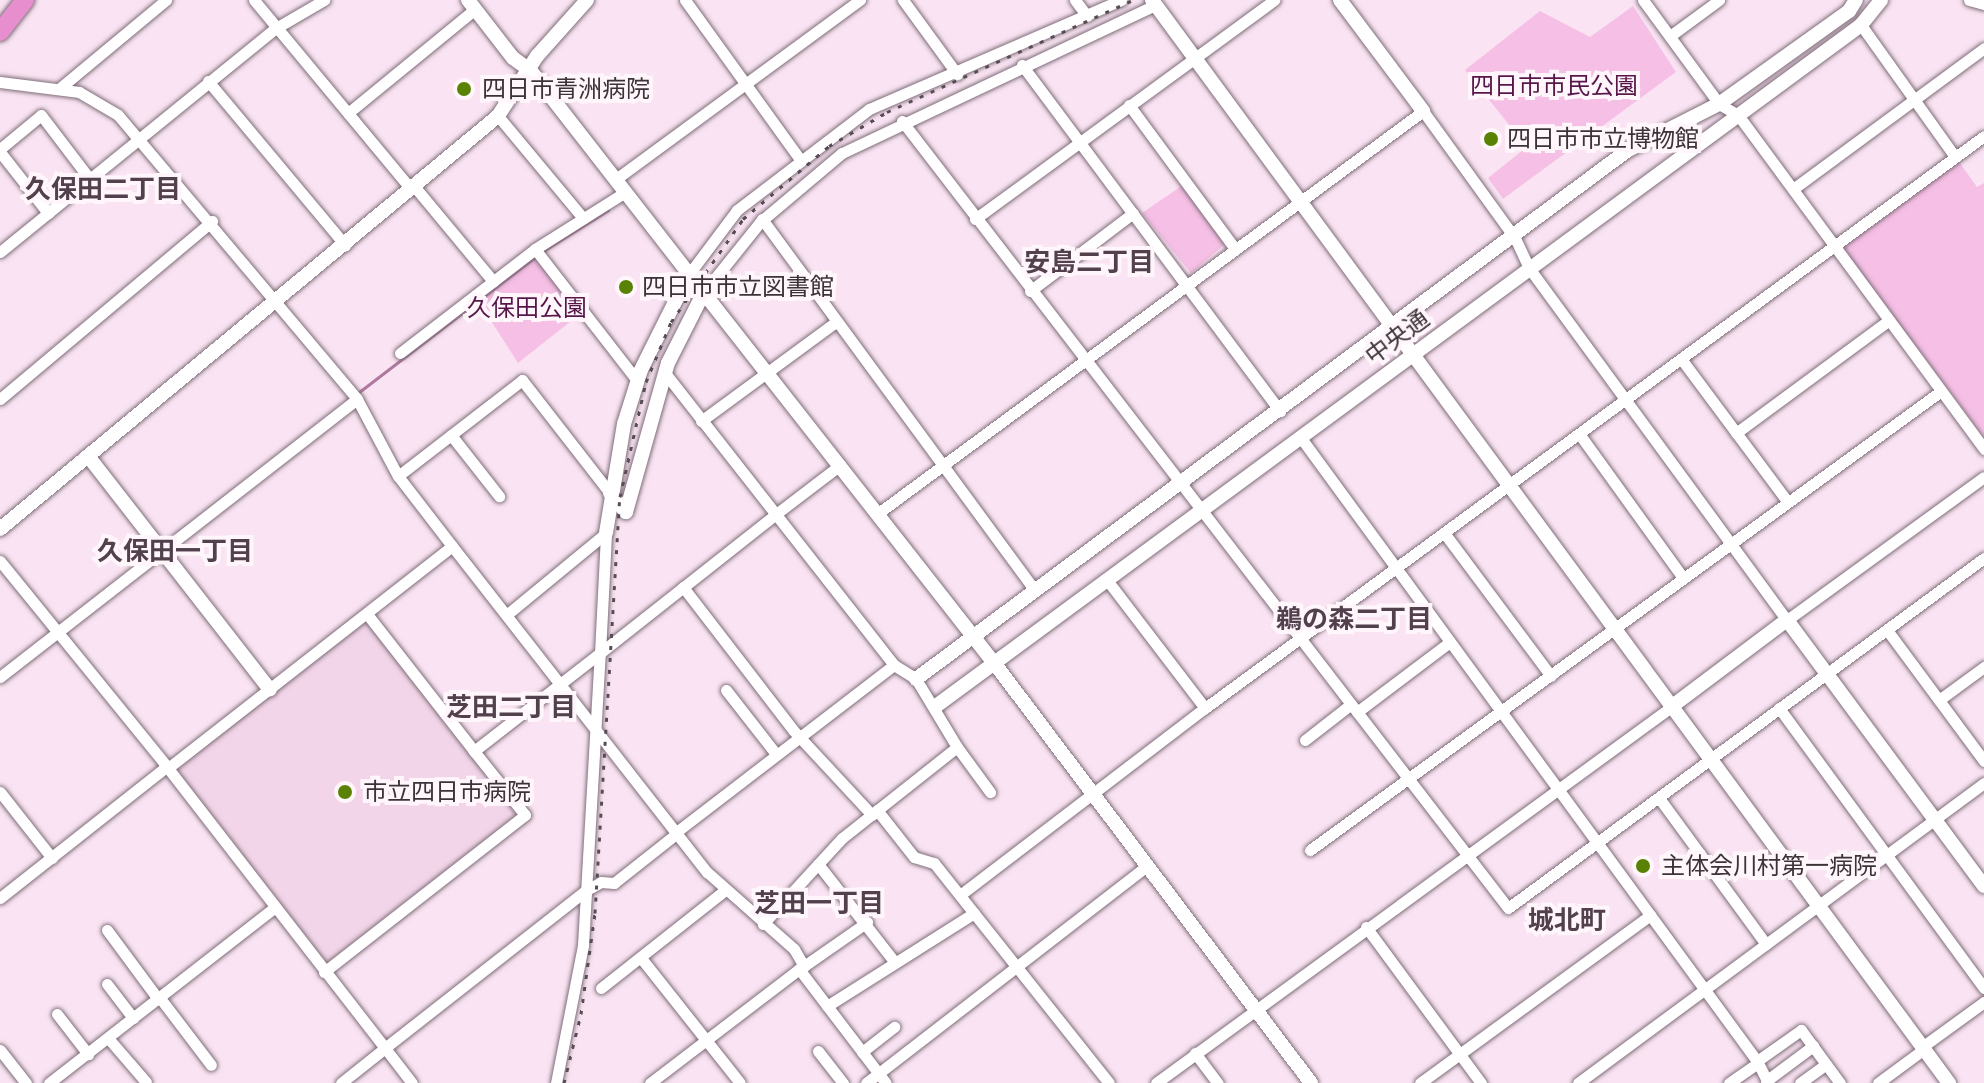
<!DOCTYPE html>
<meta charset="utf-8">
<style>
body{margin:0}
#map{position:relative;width:1984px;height:1083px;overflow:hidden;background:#fae4f3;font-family:"PT Sans","Noto Sans JP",sans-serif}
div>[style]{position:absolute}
.built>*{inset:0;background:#f2d5e8}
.green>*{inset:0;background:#f6bfe5}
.stream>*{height:3px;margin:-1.5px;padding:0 1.5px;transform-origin:1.5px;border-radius:1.5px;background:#af799f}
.roads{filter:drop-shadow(0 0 2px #7f6d79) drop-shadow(0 0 2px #7f6d79)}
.minor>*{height:11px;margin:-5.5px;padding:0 5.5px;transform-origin:5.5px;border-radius:5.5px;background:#fff}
.tertiary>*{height:14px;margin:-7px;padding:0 7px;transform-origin:7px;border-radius:7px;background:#fff}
.trunk>*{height:18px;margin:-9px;padding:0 9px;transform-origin:9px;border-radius:9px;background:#e68ece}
.rail>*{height:3px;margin-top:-1.5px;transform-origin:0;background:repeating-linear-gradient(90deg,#584d54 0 4px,transparent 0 12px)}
.dots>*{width:22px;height:22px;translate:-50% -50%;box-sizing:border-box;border:4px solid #fff6fc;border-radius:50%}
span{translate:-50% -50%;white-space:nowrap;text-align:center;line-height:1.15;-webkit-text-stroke:8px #fff6fc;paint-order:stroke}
.park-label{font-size:24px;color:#571649}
.poi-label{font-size:24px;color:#3b3338}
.left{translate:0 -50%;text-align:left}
.street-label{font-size:24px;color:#3b3338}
.neighbourhood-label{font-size:26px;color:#52414d;font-weight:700}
</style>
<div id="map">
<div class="built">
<i style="clip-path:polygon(368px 623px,514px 811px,514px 818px,329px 961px,321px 960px,177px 773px,178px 766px,360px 624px)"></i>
</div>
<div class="green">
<i style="clip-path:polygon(1633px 6px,1676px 72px,1503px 199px,1488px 178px,1527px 147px,1465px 70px,1540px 11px,1590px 37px)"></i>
<i style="clip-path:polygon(1957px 159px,1977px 187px,1984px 183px,1984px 437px,1843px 249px,1844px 243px)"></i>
<i style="clip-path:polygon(1183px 185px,1225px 244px,1191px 273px,1142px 213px)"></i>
<i style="clip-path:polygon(533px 255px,580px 314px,518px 363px,477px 299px)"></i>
</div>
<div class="stream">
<i style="left:359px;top:392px;width:232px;rotate:-37.5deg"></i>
<i style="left:543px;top:251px;width:77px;rotate:-32.2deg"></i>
</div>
<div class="roads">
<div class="minor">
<i style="left:254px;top:0;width:246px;rotate:50.3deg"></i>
<i style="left:685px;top:0;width:195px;rotate:54.2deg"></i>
<i style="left:903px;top:0;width:92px;rotate:53.9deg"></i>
<i style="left:1075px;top:0;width:20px;rotate:53deg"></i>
<i style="left:1643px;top:0;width:129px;rotate:53.8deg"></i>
<i style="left:1719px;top:104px;width:22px;rotate:30deg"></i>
<i style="left:1738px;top:115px;width:415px;rotate:53.6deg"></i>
<i style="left:1969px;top:0;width:16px;rotate:15deg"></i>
<i style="left:1861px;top:25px;width:162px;rotate:54.5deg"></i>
<i style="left:1670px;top:36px;width:61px;rotate:-36.3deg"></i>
<i style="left:1022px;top:65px;width:432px;rotate:53.3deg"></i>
<i style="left:208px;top:81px;width:214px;rotate:50.1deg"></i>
<i style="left:0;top:82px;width:80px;rotate:7.2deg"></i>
<i style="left:79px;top:92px;width:45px;rotate:30.5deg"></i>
<i style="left:118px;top:115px;width:371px;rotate:49.9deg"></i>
<i style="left:357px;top:399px;width:87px;rotate:62deg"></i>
<i style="left:398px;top:476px;width:88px;rotate:52.4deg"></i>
<i style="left:60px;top:88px;width:138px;rotate:-39.7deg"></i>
<i style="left:1129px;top:105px;width:179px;rotate:53.6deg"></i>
<i style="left:348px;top:113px;width:164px;rotate:-39.3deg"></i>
<i style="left:498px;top:116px;width:133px;rotate:50.2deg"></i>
<i style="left:902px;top:121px;width:993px;rotate:52.4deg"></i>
<i style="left:1508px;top:908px;width:591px;rotate:-36.33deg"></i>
<i style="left:0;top:149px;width:53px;rotate:-39.7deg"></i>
<i style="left:41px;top:115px;width:79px;rotate:52.7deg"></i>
<i style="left:0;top:152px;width:78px;rotate:51.8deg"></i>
<i style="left:616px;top:179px;width:303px;rotate:-36.3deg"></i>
<i style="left:414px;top:186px;width:124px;rotate:50.3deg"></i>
<i style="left:1793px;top:189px;width:237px;rotate:-36.4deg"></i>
<i style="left:762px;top:219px;width:461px;rotate:53.7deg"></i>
<i style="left:975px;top:219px;width:371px;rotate:-36.2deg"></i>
<i style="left:535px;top:249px;width:168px;rotate:52.2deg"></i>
<i style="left:0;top:252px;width:355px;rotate:-39.1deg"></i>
<i style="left:276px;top:28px;width:56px;rotate:-30.3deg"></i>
<i style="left:689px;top:274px;width:80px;rotate:-53.1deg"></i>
<i style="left:737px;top:210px;width:166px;rotate:-37.4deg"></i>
<i style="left:869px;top:109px;width:275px;rotate:-23.4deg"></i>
<i style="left:1030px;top:291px;width:129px;rotate:-37.1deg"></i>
<i style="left:704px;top:292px;width:90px;rotate:-51.3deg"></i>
<i style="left:760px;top:222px;width:107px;rotate:-40.1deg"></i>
<i style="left:842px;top:153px;width:346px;rotate:-25.3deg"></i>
<i style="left:400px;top:353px;width:170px;rotate:-37.6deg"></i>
<i style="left:535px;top:249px;width:107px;rotate:-32.3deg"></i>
<i style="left:1682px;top:360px;width:177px;rotate:53.3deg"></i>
<i style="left:665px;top:373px;width:371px;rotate:51.9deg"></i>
<i style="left:894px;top:665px;width:26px;rotate:32deg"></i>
<i style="left:916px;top:679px;width:79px;rotate:58.9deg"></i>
<i style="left:957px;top:747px;width:147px;rotate:141.6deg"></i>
<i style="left:842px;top:838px;width:117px;rotate:132.6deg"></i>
<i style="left:0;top:399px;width:277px;rotate:-40deg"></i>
<i style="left:701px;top:421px;width:167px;rotate:-36.3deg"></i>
<i style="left:1736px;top:433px;width:190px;rotate:-36.4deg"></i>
<i style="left:451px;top:435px;width:78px;rotate:51.8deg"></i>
<i style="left:1580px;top:435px;width:176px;rotate:54.2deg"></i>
<i style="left:1301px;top:438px;width:772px;rotate:53.8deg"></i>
<i style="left:1757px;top:1061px;width:25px;rotate:63deg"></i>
<i style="left:398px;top:476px;width:157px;rotate:-37.7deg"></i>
<i style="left:522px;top:380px;width:143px;rotate:52.1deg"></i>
<i style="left:776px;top:514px;width:81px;rotate:-37.4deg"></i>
<i style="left:877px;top:514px;width:679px;rotate:-36.43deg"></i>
<i style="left:1423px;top:111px;width:157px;rotate:54.1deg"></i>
<i style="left:1515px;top:238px;width:33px;rotate:65deg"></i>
<i style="left:1529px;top:268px;width:436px;rotate:53.8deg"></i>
<i style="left:1787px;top:620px;width:243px;rotate:-36deg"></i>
<i style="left:1445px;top:534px;width:177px;rotate:53.3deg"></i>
<i style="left:0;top:561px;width:267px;rotate:50.9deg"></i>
<i style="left:1107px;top:580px;width:161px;rotate:52.6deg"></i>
<i style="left:683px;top:587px;width:180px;rotate:52.4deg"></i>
<i style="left:793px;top:730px;width:116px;rotate:47.1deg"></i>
<i style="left:367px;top:614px;width:174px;rotate:52deg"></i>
<i style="left:1887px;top:630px;width:163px;rotate:53.5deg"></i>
<i style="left:0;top:677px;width:452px;rotate:-37.9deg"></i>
<i style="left:726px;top:690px;width:81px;rotate:52deg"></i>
<i style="left:1939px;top:700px;width:56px;rotate:-36.3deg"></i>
<i style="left:1779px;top:708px;width:347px;rotate:53.8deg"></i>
<i style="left:1357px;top:712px;width:116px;rotate:-37deg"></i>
<i style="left:1305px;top:740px;width:58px;rotate:-38deg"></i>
<i style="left:957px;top:747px;width:56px;rotate:53.7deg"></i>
<i style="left:0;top:792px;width:84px;rotate:51.8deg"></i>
<i style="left:1659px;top:798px;width:181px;rotate:53.8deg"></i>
<i style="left:877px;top:810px;width:60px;rotate:51.8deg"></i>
<i style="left:914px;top:857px;width:21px;rotate:17deg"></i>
<i style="left:934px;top:863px;width:281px;rotate:51.5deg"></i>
<i style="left:675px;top:833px;width:276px;rotate:-37.5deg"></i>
<i style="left:676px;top:834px;width:79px;rotate:141.7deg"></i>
<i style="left:614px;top:883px;width:13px;rotate:-176deg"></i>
<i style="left:601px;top:882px;width:18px;rotate:151deg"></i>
<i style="left:585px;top:891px;width:254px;rotate:141.9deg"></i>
<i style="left:385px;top:1048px;width:354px;rotate:-127.8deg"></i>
<i style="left:168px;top:768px;width:360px;rotate:-38deg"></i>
<i style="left:452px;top:546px;width:414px;rotate:52deg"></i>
<i style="left:707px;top:872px;width:116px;rotate:41.5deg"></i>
<i style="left:794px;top:949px;width:20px;rotate:60deg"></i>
<i style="left:804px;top:966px;width:6px;rotate:149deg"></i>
<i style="left:799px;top:969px;width:143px;rotate:52.7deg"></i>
<i style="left:1310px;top:850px;width:780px;rotate:-36.03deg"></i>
<i style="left:818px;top:864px;width:122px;rotate:52deg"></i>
<i style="left:960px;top:895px;width:308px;rotate:-37.4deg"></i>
<i style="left:1205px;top:708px;width:966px;rotate:-36.29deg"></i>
<i style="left:0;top:898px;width:211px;rotate:-38.3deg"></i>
<i style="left:1366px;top:927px;width:194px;rotate:53.6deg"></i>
<i style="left:107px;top:930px;width:86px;rotate:53.5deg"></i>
<i style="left:641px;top:958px;width:159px;rotate:51.6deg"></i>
<i style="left:804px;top:966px;width:77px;rotate:-34.9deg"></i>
<i style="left:324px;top:972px;width:255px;rotate:-38deg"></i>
<i style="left:525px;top:815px;width:82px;rotate:-128.6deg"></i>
<i style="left:474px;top:751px;width:160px;rotate:-37.9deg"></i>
<i style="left:600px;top:653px;width:120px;rotate:-87.1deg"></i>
<i style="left:606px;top:533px;width:129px;rotate:140.6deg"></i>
<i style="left:107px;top:984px;width:43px;rotate:52.6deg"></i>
<i style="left:601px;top:988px;width:158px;rotate:-38.3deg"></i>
<i style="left:160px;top:998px;width:84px;rotate:52.7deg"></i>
<i style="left:827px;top:1006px;width:174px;rotate:-32.3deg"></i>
<i style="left:57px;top:1014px;width:51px;rotate:52.2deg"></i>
<i style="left:108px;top:1038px;width:58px;rotate:49.2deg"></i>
<i style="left:1922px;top:1047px;width:77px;rotate:-36deg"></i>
<i style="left:385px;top:1048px;width:44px;rotate:52.4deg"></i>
<i style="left:0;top:1050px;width:42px;rotate:51.8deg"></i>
<i style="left:818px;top:1051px;width:41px;rotate:52deg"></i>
<i style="left:862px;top:1052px;width:41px;rotate:-38deg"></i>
<i style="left:1195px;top:1053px;width:38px;rotate:53deg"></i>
<i style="left:1757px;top:1061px;width:54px;rotate:-35.2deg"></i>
<i style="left:1801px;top:1030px;width:66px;rotate:53.7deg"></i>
<i style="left:1766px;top:1081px;width:59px;rotate:-36.7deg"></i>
<i style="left:49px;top:1083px;width:286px;rotate:-37.9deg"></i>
<i style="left:341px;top:1083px;width:56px;rotate:-38.5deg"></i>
<i style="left:556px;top:1083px;width:141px;rotate:-78.9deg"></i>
<i style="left:583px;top:945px;width:292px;rotate:-86.7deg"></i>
<i style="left:600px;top:653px;width:224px;rotate:-38.3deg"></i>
<i style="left:650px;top:1083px;width:188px;rotate:-37.4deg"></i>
<i style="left:866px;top:1083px;width:356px;rotate:-37.7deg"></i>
<i style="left:1156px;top:1083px;width:638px;rotate:-36.13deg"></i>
<i style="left:1420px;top:1083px;width:285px;rotate:-36.1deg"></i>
<i style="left:1578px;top:1083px;width:505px;rotate:-36.46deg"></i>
<i style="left:1729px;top:1083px;width:32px;rotate:-35deg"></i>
<i style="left:1800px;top:1083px;width:32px;rotate:-36deg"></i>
<i style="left:1878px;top:1083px;width:57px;rotate:-36.5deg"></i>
</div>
<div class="tertiary">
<i style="left:468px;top:0;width:73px;rotate:52.2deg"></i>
<i style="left:513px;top:58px;width:22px;rotate:36deg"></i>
<i style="left:531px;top:71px;width:257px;rotate:52.1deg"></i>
<i style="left:689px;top:274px;width:107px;rotate:116.6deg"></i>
<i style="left:641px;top:370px;width:57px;rotate:107.5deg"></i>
<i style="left:624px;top:424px;width:110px;rotate:99.4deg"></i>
<i style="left:1152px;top:0;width:1345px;rotate:53.65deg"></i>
<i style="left:1340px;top:0;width:139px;rotate:53.2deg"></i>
<i style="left:689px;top:274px;width:496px;rotate:51.9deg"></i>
<i style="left:995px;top:664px;width:525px;rotate:52.98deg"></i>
<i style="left:88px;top:456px;width:296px;rotate:52.1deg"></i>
<i style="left:610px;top:493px;width:25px;rotate:50deg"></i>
<i style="left:626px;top:512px;width:155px;rotate:-74.3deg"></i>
<i style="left:668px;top:363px;width:80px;rotate:-63.1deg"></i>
<i style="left:0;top:529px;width:647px;rotate:-39.67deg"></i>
<i style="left:498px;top:116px;width:72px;rotate:-57deg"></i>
<i style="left:537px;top:56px;width:75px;rotate:-48.2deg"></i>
<i style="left:916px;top:679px;width:887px;rotate:-36.61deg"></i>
<i style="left:1628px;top:150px;width:102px;rotate:-26.8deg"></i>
<i style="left:1719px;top:104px;width:160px;rotate:-35.6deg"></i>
<i style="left:1849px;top:11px;width:13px;rotate:-58deg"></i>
<i style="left:936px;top:706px;width:1149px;rotate:-36.36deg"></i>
<i style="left:1861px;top:25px;width:32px;rotate:-51deg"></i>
<i style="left:1671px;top:707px;width:145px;rotate:-36.9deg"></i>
<i style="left:1787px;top:620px;width:331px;rotate:53.5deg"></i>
</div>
<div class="trunk">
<i style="left:0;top:32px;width:41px;rotate:-52deg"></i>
</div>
</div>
<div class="rail">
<i style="left:564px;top:1083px;width:71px;rotate:-76.2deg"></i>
<i style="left:581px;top:1014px;width:102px;rotate:-82.1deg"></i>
<i style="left:595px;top:913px;width:417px;rotate:-86.6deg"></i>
<i style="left:620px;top:497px;width:118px;rotate:-77.3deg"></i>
<i style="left:646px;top:382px;width:65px;rotate:-67.4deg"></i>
<i style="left:671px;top:322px;width:126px;rotate:-55deg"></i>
<i style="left:743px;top:219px;width:113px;rotate:-40.3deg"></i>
<i style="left:829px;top:146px;width:67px;rotate:-30.4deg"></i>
<i style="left:887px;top:112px;width:270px;rotate:-24.5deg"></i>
</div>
<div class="dots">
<i style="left:464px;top:89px;background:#598204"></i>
<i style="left:1491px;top:139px;background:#598204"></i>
<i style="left:626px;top:287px;background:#598204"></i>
<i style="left:345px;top:792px;background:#598204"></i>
<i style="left:1643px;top:866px;background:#598204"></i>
</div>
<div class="park-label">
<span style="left:1554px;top:86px">四日市市民公園</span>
<span style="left:527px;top:308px">久保田公園</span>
</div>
<div class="poi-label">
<span class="left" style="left:482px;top:89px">四日市青洲病院</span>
<span class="left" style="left:1507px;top:139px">四日市市立博物館</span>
<span class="left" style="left:642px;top:287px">四日市市立図書館</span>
<span class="left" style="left:363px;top:792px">市立四日市病院</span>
<span class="left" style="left:1661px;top:866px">主体会川村第一病院</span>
</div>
<div class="street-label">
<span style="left:1397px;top:337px;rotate:-37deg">中央通</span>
</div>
<div class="neighbourhood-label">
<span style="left:103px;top:189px">久保田二丁目</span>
<span style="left:1089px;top:262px">安島二丁目</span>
<span style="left:175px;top:551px">久保田一丁目</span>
<span style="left:1354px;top:619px">鵜の森二丁目</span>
<span style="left:511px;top:707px">芝田二丁目</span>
<span style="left:819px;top:903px">芝田一丁目</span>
<span style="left:1567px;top:920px">城北町</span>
</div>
</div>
